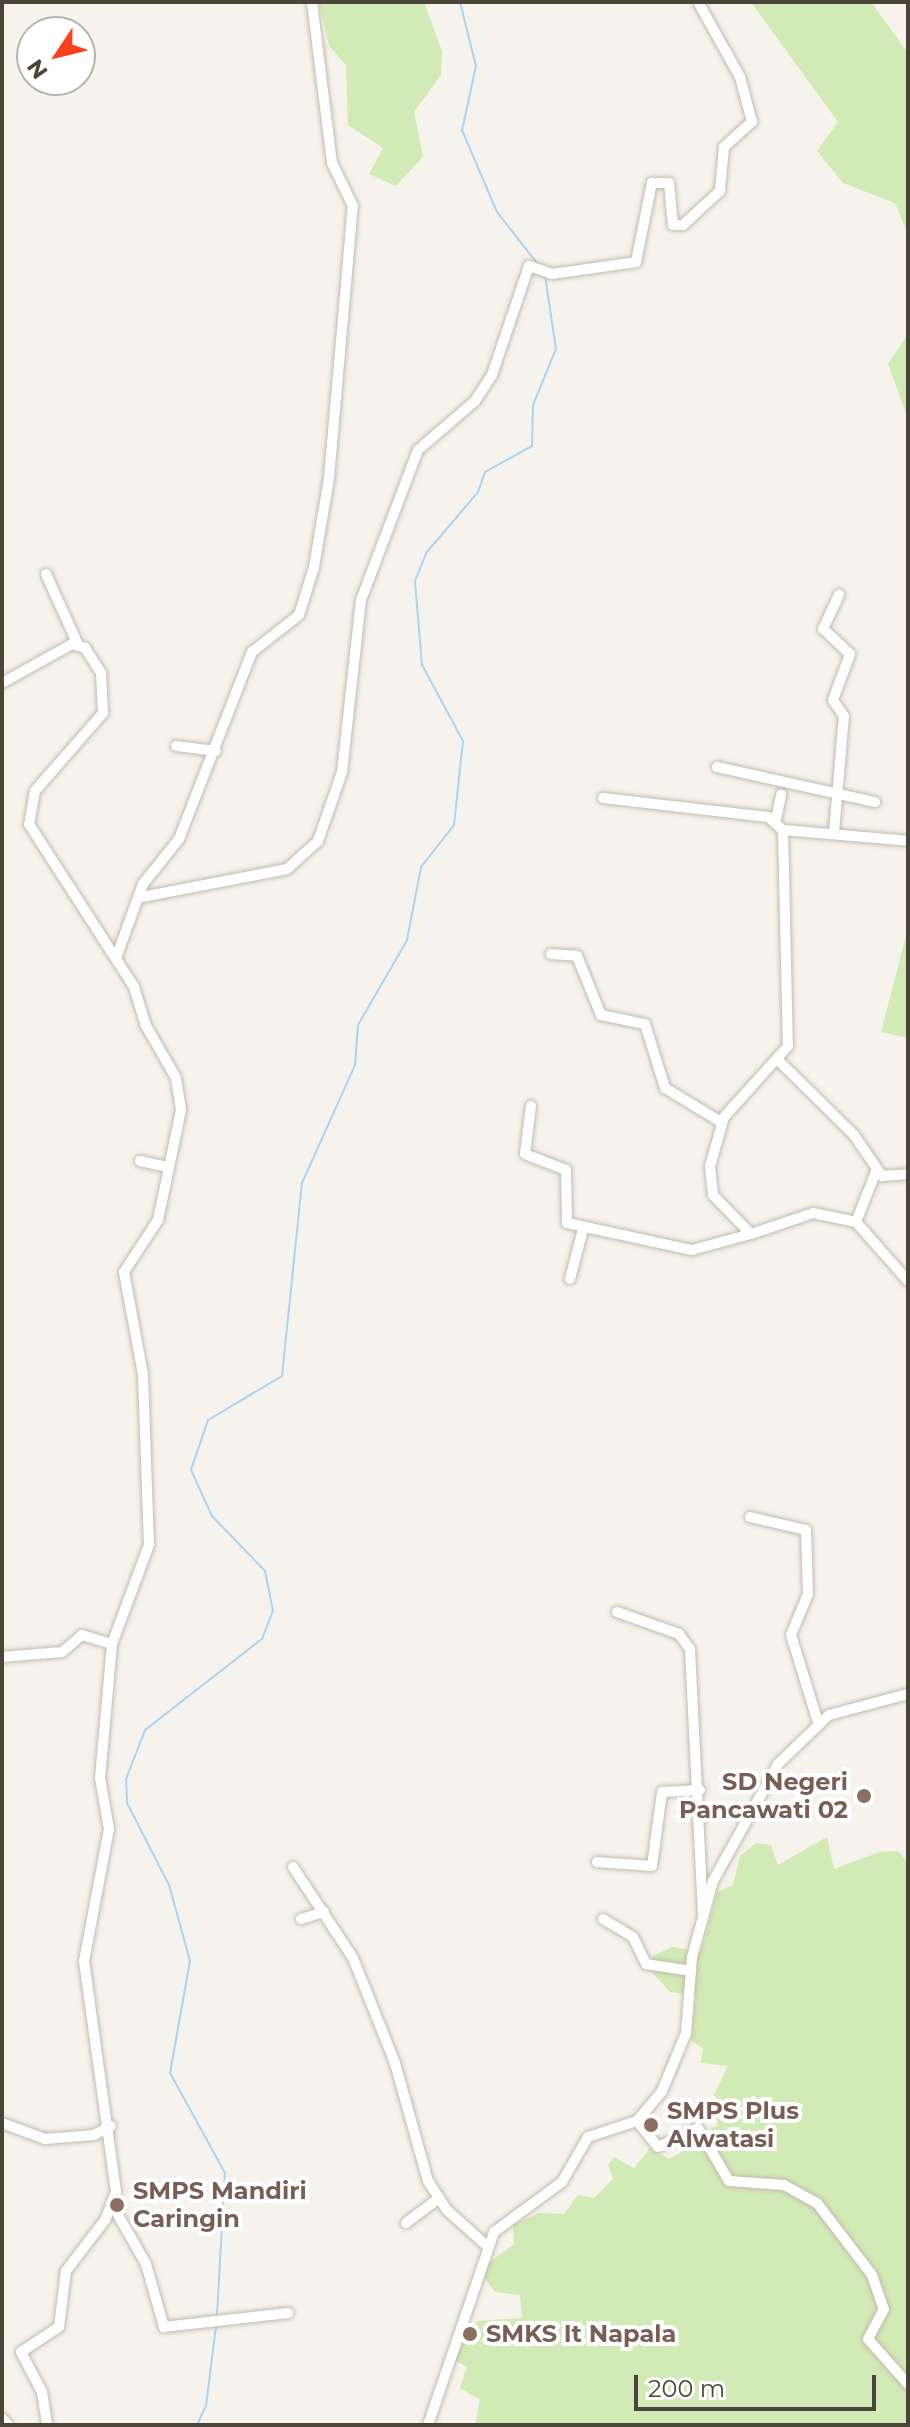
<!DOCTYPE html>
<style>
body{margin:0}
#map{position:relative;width:910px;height:2427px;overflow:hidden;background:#f6f3ec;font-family:Montserrat,sans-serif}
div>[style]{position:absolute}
.green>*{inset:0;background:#d2eab5}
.stream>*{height:2px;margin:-1px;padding:0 1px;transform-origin:1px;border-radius:1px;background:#a9d4f2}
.roads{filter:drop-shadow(0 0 2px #c2bbae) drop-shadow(0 0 2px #c2bbae)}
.minor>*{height:10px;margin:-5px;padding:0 5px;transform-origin:5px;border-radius:5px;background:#fff}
.dots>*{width:22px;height:22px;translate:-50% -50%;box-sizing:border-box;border:4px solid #fff;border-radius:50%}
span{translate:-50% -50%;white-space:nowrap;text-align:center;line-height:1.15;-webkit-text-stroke:8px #fff;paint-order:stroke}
.education-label{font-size:24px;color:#785e54;font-weight:700}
.right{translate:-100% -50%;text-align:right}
.left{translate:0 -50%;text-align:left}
.frame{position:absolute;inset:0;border:4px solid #4b4439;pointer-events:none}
.north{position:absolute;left:16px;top:16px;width:80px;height:80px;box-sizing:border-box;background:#fff;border:2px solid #b7b4b0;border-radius:50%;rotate:235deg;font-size:22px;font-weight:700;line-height:32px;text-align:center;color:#4b4439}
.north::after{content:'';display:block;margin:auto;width:28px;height:36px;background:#fc3f1d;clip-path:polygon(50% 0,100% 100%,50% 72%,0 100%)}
.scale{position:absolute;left:634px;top:2375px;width:242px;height:36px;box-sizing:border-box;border:4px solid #4b4439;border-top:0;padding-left:10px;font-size:24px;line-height:28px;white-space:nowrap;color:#4b4439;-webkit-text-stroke:6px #fff;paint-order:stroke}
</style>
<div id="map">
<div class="green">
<i style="clip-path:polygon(319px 2px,424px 2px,442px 51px,441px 75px,414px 112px,423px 157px,396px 186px,369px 174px,383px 148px,348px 125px,346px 65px,329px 46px)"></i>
<i style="clip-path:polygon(751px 2px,871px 2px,908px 53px,908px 235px,895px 203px,843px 183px,817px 151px,838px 122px)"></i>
<i style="clip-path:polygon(908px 334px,908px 419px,888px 364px)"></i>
<i style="clip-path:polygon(908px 928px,908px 1038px,881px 1032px)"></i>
<i style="clip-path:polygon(827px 1837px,834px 1869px,880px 1852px,898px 1851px,908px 1863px,908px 2425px,475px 2425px,480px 2400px,460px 2388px,467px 2367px,453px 2360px,477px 2321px,522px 2318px,520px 2295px,495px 2292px,483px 2276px,486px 2265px,514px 2244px,513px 2225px,539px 2213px,564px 2214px,578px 2195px,594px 2198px,613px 2179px,608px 2165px,614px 2157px,634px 2168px,650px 2148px,669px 2159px,691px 2147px,682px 2123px,704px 2132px,718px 2125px,712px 2099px,728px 2066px,701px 2063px,703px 2048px,691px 2041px,696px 1995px,670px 1992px,651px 1971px,653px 1956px,672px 1947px,701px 1952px,717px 1892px,733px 1885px,740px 1856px,756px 1843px,771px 1845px,778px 1865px)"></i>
</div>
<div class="stream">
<i style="left:460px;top:2px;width:66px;rotate:76deg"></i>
<i style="left:476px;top:66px;width:66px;rotate:102.3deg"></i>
<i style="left:462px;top:130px;width:89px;rotate:66.9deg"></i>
<i style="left:497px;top:212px;width:65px;rotate:51.9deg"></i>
<i style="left:217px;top:2315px;width:142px;rotate:-86.8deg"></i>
<i style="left:225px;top:2173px;width:114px;rotate:-118.8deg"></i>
<i style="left:170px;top:2073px;width:114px;rotate:-79.9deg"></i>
<i style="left:190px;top:1961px;width:79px;rotate:-105.4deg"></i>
<i style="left:169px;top:1885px;width:92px;rotate:-117.1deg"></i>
<i style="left:127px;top:1803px;width:24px;rotate:-92deg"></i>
<i style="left:126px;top:1779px;width:53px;rotate:-68.8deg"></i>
<i style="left:145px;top:1730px;width:148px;rotate:-37.9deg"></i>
<i style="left:262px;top:1639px;width:30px;rotate:-69deg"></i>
<i style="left:273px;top:1611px;width:41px;rotate:-101.3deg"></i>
<i style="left:265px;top:1571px;width:76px;rotate:-133.9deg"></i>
<i style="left:212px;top:1516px;width:51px;rotate:-114.5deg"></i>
<i style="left:191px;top:1470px;width:53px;rotate:-71.2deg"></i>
<i style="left:208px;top:1420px;width:86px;rotate:-30.7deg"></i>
<i style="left:282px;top:1376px;width:194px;rotate:-84.1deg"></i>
<i style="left:302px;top:1183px;width:129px;rotate:-65.8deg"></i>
<i style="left:355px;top:1065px;width:40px;rotate:-85.7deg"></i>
<i style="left:358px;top:1025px;width:98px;rotate:-60deg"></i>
<i style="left:407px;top:940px;width:74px;rotate:-79.1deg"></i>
<i style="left:421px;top:867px;width:53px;rotate:-51.8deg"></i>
<i style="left:454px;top:825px;width:84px;rotate:-83.9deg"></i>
<i style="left:463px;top:741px;width:86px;rotate:-118.3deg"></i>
<i style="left:422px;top:665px;width:84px;rotate:-94.8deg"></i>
<i style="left:415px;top:581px;width:31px;rotate:-68deg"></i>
<i style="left:427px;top:552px;width:79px;rotate:-49.6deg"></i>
<i style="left:478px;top:492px;width:21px;rotate:-71deg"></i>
<i style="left:485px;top:472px;width:54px;rotate:-29deg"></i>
<i style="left:532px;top:446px;width:41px;rotate:-88.6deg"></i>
<i style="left:533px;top:405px;width:61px;rotate:-67.7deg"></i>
<i style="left:556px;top:349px;width:75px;rotate:-98.5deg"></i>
<i style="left:197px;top:2425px;width:21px;rotate:-65deg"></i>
<i style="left:206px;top:2406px;width:81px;rotate:-82.9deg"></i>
</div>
<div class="roads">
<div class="minor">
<i style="left:46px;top:574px;width:78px;rotate:65.7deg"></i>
<i style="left:2px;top:683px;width:80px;rotate:-29.1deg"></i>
<i style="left:72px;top:644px;width:14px;rotate:17deg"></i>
<i style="left:85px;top:648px;width:30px;rotate:57deg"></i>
<i style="left:101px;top:673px;width:40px;rotate:87.1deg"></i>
<i style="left:103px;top:713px;width:103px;rotate:131.1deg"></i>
<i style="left:35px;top:791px;width:34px;rotate:100deg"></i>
<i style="left:29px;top:824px;width:194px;rotate:57.2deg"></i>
<i style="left:134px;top:987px;width:39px;rotate:73deg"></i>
<i style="left:145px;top:1024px;width:62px;rotate:60.1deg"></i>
<i style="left:176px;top:1078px;width:32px;rotate:81deg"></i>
<i style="left:181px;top:1110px;width:112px;rotate:101.8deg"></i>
<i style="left:158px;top:1220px;width:62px;rotate:123.2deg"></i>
<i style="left:124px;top:1272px;width:105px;rotate:79.5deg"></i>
<i style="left:143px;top:1375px;width:170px;rotate:88deg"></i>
<i style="left:149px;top:1545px;width:106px;rotate:110.5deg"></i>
<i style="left:112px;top:1644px;width:135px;rotate:95.1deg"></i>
<i style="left:100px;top:1778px;width:52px;rotate:80deg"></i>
<i style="left:109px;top:1829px;width:134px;rotate:100.7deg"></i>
<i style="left:84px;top:1961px;width:233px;rotate:82.1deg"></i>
<i style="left:116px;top:2192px;width:30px;rotate:111deg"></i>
<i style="left:105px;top:2220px;width:64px;rotate:127.4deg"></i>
<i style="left:66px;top:2271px;width:56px;rotate:97.1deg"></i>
<i style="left:59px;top:2327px;width:45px;rotate:146.7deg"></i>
<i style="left:21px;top:2352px;width:45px;rotate:62.3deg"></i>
<i style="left:42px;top:2392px;width:33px;rotate:81deg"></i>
<i style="left:176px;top:746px;width:40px;rotate:7.1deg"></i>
<i style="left:717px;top:767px;width:162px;rotate:12.5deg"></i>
<i style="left:603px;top:798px;width:166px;rotate:6.6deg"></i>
<i style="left:768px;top:817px;width:20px;rotate:41deg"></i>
<i style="left:776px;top:819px;width:25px;rotate:-78deg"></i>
<i style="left:783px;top:830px;width:216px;rotate:88.7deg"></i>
<i style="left:788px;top:1046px;width:96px;rotate:132deg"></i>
<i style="left:724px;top:1117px;width:51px;rotate:105.9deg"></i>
<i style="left:710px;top:1166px;width:29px;rotate:84deg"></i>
<i style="left:713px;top:1195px;width:54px;rotate:45.7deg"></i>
<i style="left:751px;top:1234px;width:65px;rotate:-18.7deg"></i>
<i style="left:813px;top:1213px;width:44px;rotate:11.8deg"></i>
<i style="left:856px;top:1222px;width:79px;rotate:48.6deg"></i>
<i style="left:783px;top:830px;width:125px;rotate:5deg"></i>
<i style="left:834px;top:832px;width:116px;rotate:-85.1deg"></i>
<i style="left:844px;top:716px;width:19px;rotate:-125deg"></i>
<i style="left:833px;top:700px;width:49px;rotate:-69.7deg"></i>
<i style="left:850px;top:654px;width:37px;rotate:-137deg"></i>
<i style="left:823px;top:629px;width:38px;rotate:-65deg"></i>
<i style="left:142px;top:897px;width:148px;rotate:-10.9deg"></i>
<i style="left:287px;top:869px;width:42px;rotate:-42.1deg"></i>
<i style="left:318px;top:841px;width:73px;rotate:-70.8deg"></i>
<i style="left:342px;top:772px;width:173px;rotate:-83.7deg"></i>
<i style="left:361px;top:600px;width:160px;rotate:-69.2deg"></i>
<i style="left:418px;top:450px;width:75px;rotate:-40.7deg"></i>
<i style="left:475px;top:401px;width:31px;rotate:-57deg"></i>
<i style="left:492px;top:375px;width:115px;rotate:-71.3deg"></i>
<i style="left:529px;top:266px;width:24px;rotate:19deg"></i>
<i style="left:552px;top:274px;width:85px;rotate:-8.1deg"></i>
<i style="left:636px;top:262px;width:81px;rotate:-78.6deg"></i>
<i style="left:652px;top:183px;width:17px"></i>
<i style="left:669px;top:183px;width:42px;rotate:84.6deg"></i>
<i style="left:673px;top:225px;width:10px"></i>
<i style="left:683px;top:225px;width:50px;rotate:-42.6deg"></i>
<i style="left:720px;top:191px;width:44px;rotate:-84.8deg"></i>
<i style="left:724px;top:147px;width:38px;rotate:-42deg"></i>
<i style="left:752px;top:122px;width:47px;rotate:-104.9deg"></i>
<i style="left:740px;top:77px;width:86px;rotate:-119.2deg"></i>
<i style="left:551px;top:954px;width:26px;rotate:4deg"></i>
<i style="left:577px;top:956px;width:64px;rotate:67.9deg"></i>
<i style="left:601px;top:1015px;width:45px;rotate:11.6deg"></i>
<i style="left:645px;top:1024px;width:67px;rotate:72.6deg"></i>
<i style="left:665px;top:1088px;width:66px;rotate:31.3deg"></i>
<i style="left:116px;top:958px;width:79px;rotate:-70deg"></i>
<i style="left:143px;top:884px;width:58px;rotate:-51.3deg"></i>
<i style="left:179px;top:839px;width:201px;rotate:-68.7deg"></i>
<i style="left:252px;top:652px;width:60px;rotate:-38.2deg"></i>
<i style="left:299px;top:615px;width:50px;rotate:-72.6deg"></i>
<i style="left:314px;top:567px;width:90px;rotate:-80.4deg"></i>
<i style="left:329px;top:478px;width:273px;rotate:-85deg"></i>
<i style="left:353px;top:206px;width:48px;rotate:-116deg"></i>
<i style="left:332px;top:163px;width:162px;rotate:-97.1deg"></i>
<i style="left:780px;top:1062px;width:104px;rotate:44.6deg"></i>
<i style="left:854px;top:1135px;width:50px;rotate:55.7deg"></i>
<i style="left:882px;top:1176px;width:26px;rotate:-4deg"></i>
<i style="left:531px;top:1106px;width:48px;rotate:97.1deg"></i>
<i style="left:525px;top:1154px;width:44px;rotate:21.3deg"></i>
<i style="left:566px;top:1170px;width:53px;rotate:88.9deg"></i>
<i style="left:567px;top:1223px;width:128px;rotate:12.2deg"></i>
<i style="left:692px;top:1250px;width:61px;rotate:-15.2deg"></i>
<i style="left:140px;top:1161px;width:29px;rotate:12deg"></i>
<i style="left:856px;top:1222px;width:57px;rotate:-68.4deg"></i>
<i style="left:570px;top:1279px;width:52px;rotate:-75.4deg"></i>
<i style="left:750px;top:1517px;width:57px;rotate:13.1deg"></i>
<i style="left:806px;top:1530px;width:64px;rotate:88.2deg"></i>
<i style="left:808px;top:1594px;width:44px;rotate:112.5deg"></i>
<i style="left:791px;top:1635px;width:91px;rotate:72.8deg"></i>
<i style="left:617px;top:1612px;width:66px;rotate:19.5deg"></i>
<i style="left:679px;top:1634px;width:19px;rotate:54deg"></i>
<i style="left:690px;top:1649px;width:264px;rotate:87.2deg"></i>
<i style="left:2px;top:1657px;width:60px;rotate:-4.8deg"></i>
<i style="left:62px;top:1652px;width:26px;rotate:-40deg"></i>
<i style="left:82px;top:1635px;width:31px;rotate:17deg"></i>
<i style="left:597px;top:1862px;width:55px;rotate:4.2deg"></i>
<i style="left:652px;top:1866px;width:75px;rotate:-82.3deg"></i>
<i style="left:662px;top:1792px;width:38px;rotate:-3deg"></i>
<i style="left:293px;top:1867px;width:109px;rotate:56.6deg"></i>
<i style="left:353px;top:1958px;width:113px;rotate:68.2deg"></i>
<i style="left:395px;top:2063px;width:123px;rotate:74.4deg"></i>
<i style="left:428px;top:2181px;width:35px;rotate:57deg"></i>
<i style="left:447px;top:2210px;width:54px;rotate:42deg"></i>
<i style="left:301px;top:1919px;width:24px;rotate:-17deg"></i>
<i style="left:603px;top:1919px;width:35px;rotate:31deg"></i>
<i style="left:633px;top:1937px;width:30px;rotate:64deg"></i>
<i style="left:646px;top:1964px;width:46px;rotate:8.8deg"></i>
<i style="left:637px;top:2121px;width:33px;rotate:51deg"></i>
<i style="left:658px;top:2147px;width:44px;rotate:-25.4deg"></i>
<i style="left:698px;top:2128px;width:61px;rotate:59.7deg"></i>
<i style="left:729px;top:2181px;width:55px;rotate:4.2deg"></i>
<i style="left:784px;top:2185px;width:38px;rotate:29deg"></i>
<i style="left:817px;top:2203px;width:91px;rotate:52.6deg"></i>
<i style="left:872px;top:2275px;width:36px;rotate:71deg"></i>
<i style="left:884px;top:2309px;width:34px;rotate:118deg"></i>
<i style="left:868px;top:2339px;width:60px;rotate:48.4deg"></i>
<i style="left:2px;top:2123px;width:46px;rotate:20.4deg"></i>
<i style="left:45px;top:2139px;width:49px;rotate:-4.7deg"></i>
<i style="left:94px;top:2135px;width:19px;rotate:-28deg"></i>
<i style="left:113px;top:2206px;width:67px;rotate:60.4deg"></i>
<i style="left:146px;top:2264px;width:66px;rotate:74.1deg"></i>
<i style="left:164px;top:2327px;width:125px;rotate:-6.4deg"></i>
<i style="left:406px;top:2223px;width:40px;rotate:-37deg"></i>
<i style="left:2px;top:2418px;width:9px;rotate:49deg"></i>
<i style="left:428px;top:2425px;width:204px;rotate:-71.1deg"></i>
<i style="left:494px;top:2232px;width:84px;rotate:-36.3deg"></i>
<i style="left:562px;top:2182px;width:52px;rotate:-60deg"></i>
<i style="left:588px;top:2137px;width:52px;rotate:-18.1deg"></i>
<i style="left:637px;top:2121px;width:39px;rotate:-50deg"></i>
<i style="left:662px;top:2091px;width:63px;rotate:-67.5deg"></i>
<i style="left:686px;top:2033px;width:76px;rotate:-85.5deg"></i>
<i style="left:692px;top:1957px;width:79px;rotate:-74.6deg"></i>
<i style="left:713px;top:1881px;width:134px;rotate:-60.9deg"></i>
<i style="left:778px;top:1764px;width:71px;rotate:-43.9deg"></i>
<i style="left:829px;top:1715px;width:82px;rotate:-14.9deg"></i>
</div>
</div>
<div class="dots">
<i style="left:864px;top:1796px;background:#8d6e63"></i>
<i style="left:651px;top:2125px;background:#8d6e63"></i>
<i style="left:117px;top:2205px;background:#8d6e63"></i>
<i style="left:470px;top:2334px;background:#8d6e63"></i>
</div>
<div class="education-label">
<span class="right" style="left:848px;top:1796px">SD Negeri<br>Pancawati 02</span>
<span class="left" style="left:667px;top:2125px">SMPS Plus<br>Alwatasi</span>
<span class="left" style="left:133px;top:2205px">SMPS Mandiri<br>Caringin</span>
<span class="left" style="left:486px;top:2334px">SMKS It Napala</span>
</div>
<div class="frame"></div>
<div class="north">N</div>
<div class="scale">200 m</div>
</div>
